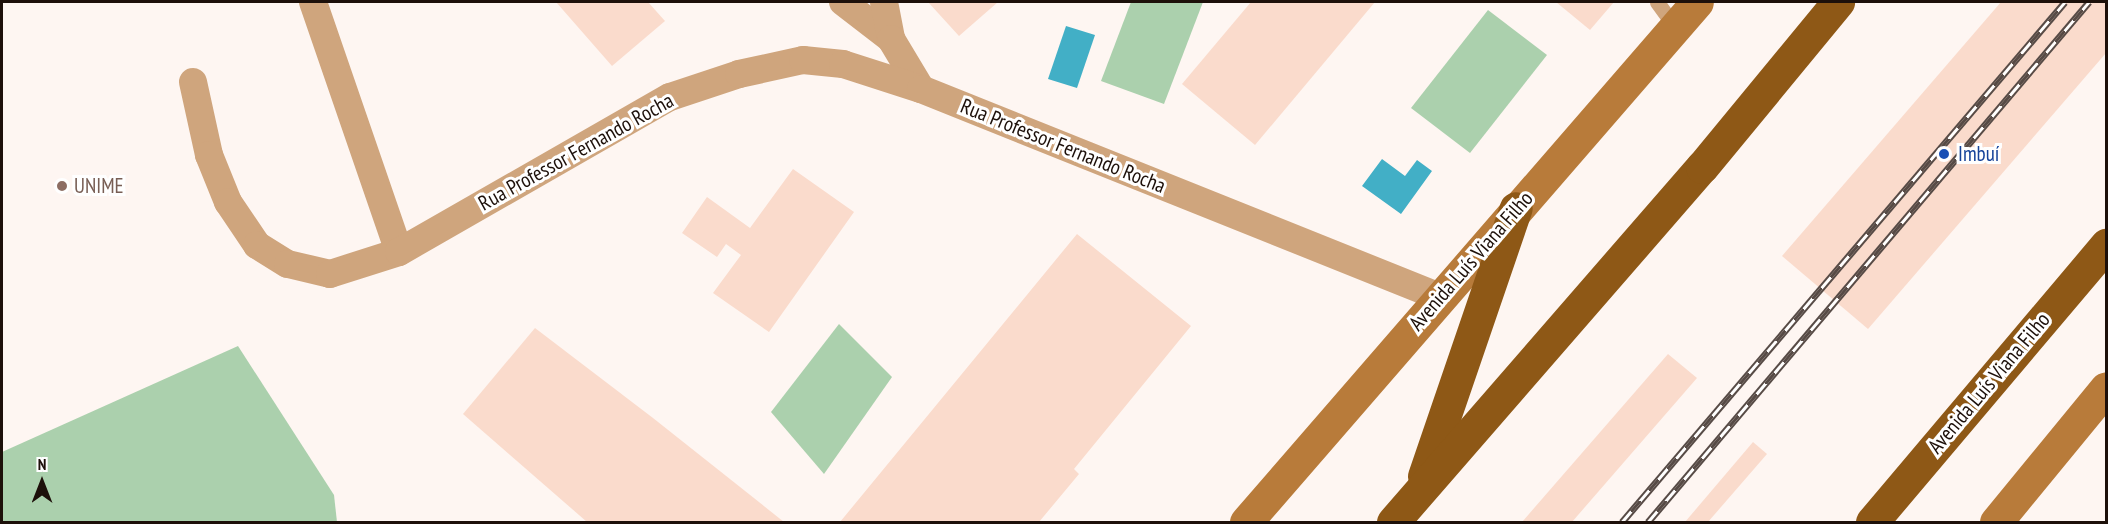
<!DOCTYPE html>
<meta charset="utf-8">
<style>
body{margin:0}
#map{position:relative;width:2108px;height:524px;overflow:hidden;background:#fef6f2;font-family:"PT Sans Narrow",sans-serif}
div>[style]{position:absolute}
.green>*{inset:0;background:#abd0ad}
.water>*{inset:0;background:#42afc6}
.building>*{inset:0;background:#fadbcc}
.service>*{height:15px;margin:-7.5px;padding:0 7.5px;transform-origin:7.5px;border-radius:7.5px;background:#cfa57d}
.minor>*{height:28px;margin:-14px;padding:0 14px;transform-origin:14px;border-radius:14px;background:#cfa57d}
.secondary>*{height:33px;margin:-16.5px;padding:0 16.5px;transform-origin:16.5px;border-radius:16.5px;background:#b87b3a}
.trunk>*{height:33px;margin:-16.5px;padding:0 16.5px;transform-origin:16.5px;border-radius:16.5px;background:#8e5816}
.rail>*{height:7px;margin-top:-3.5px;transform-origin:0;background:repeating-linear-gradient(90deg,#fff 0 14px,#574b46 0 28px);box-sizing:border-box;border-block:2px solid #574b46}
.dots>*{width:16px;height:16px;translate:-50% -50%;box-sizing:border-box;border:3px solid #fff;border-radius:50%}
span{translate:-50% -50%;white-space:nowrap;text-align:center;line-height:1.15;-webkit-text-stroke:6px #fff;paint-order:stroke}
.street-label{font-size:21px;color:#1d100a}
.transit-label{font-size:21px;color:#164399}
.left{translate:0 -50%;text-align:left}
.education-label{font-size:21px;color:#785e54}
.frame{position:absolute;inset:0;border:3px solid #1d100a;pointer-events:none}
.north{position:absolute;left:12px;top:452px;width:60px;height:60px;-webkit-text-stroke:4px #fff;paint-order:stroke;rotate:0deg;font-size:16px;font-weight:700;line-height:24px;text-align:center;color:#1d100a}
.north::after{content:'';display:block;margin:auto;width:21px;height:27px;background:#1d100a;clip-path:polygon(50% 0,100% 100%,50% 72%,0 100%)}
</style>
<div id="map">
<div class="green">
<i style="clip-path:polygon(1131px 2px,1203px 2px,1164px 104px,1101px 81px)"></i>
<i style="clip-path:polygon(1488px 10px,1547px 55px,1470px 153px,1411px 108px)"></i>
<i style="clip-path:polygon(839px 324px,892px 377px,824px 474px,771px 412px)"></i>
<i style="clip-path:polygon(238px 346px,334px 495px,337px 522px,2px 522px,2px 452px)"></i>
</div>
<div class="water">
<i style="clip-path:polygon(1066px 26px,1095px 35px,1077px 88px,1048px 79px)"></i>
<i style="clip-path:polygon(1382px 159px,1405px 176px,1417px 160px,1432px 171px,1401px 214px,1362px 186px)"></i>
</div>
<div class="building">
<i style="clip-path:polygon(556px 2px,648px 2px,665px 21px,612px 66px)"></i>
<i style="clip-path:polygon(928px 2px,998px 2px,959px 36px)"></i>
<i style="clip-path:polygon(1251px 2px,1375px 2px,1255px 145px,1182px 84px)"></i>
<i style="clip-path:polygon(1556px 2px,1614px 2px,1590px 30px)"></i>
<i style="clip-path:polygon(2001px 2px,2106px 2px,2106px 53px,1868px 329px,1782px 256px)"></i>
<i style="clip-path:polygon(793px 169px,854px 212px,769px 332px,713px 293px,741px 255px,726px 244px,717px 257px,682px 233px,707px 197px,750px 228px)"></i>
<i style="clip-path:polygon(1077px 234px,1191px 326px,1074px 469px,1079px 474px,1039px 522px,840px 522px)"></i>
<i style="clip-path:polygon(535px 328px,653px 418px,784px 522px,587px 522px,463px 414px)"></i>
<i style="clip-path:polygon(1668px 354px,1697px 378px,1572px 522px,1522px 522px)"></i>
<i style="clip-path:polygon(1753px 442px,1767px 454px,1708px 522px,1685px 522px)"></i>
</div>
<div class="service">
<i style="left:1657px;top:2px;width:31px;rotate:54deg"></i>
</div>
<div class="minor">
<i style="left:313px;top:2px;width:264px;rotate:71deg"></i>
<i style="left:843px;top:2px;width:61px;rotate:37.6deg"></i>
<i style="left:884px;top:2px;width:38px;rotate:79deg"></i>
<i style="left:891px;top:39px;width:58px;rotate:59deg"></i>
<i style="left:193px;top:82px;width:75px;rotate:77.6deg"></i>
<i style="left:209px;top:155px;width:51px;rotate:68deg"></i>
<i style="left:228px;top:202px;width:52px;rotate:56deg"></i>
<i style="left:257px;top:245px;width:36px;rotate:32deg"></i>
<i style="left:288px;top:264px;width:43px;rotate:13.4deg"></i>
<i style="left:330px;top:274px;width:72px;rotate:-17.7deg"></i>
<i style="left:399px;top:252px;width:312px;rotate:-29.8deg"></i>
<i style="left:670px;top:97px;width:73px;rotate:-18.4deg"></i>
<i style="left:739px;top:74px;width:66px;rotate:-12.3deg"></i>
<i style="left:803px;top:60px;width:40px;rotate:5.7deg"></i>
<i style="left:843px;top:64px;width:82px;rotate:17.8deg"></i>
<i style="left:921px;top:89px;width:559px;rotate:21.84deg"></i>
</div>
<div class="secondary">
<i style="left:1246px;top:522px;width:688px;rotate:-49.06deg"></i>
<i style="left:1996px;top:522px;width:173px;rotate:-50.6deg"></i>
</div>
<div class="trunk">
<i style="left:1424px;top:476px;width:283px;rotate:-71.1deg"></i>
<i style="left:1393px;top:522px;width:471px;rotate:-49deg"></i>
<i style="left:1702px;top:167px;width:214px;rotate:-50.5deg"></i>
<i style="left:1872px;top:522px;width:363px;rotate:-49.8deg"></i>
</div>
<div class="rail">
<i style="left:1622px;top:522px;width:683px;rotate:-49.57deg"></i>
<i style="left:1648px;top:522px;width:682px;rotate:-49.7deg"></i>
</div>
<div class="dots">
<i style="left:1944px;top:154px;background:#1a4fb4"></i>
<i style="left:62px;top:186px;background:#8d6e63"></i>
</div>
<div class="street-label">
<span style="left:1063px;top:146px;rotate:22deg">Rua Professor Fernando Rocha</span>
<span style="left:576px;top:152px;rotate:-29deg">Rua Professor Fernando Rocha</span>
<span style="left:1471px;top:261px;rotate:-49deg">Avenida Luís Viana Filho</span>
<span style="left:1989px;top:383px;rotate:-50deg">Avenida Luís Viana Filho</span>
</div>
<div class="transit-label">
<span class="left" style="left:1958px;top:154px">Imbuí</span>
</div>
<div class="education-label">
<span class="left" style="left:74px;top:186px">UNIME</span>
</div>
<div class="frame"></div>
<div class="north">N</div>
</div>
